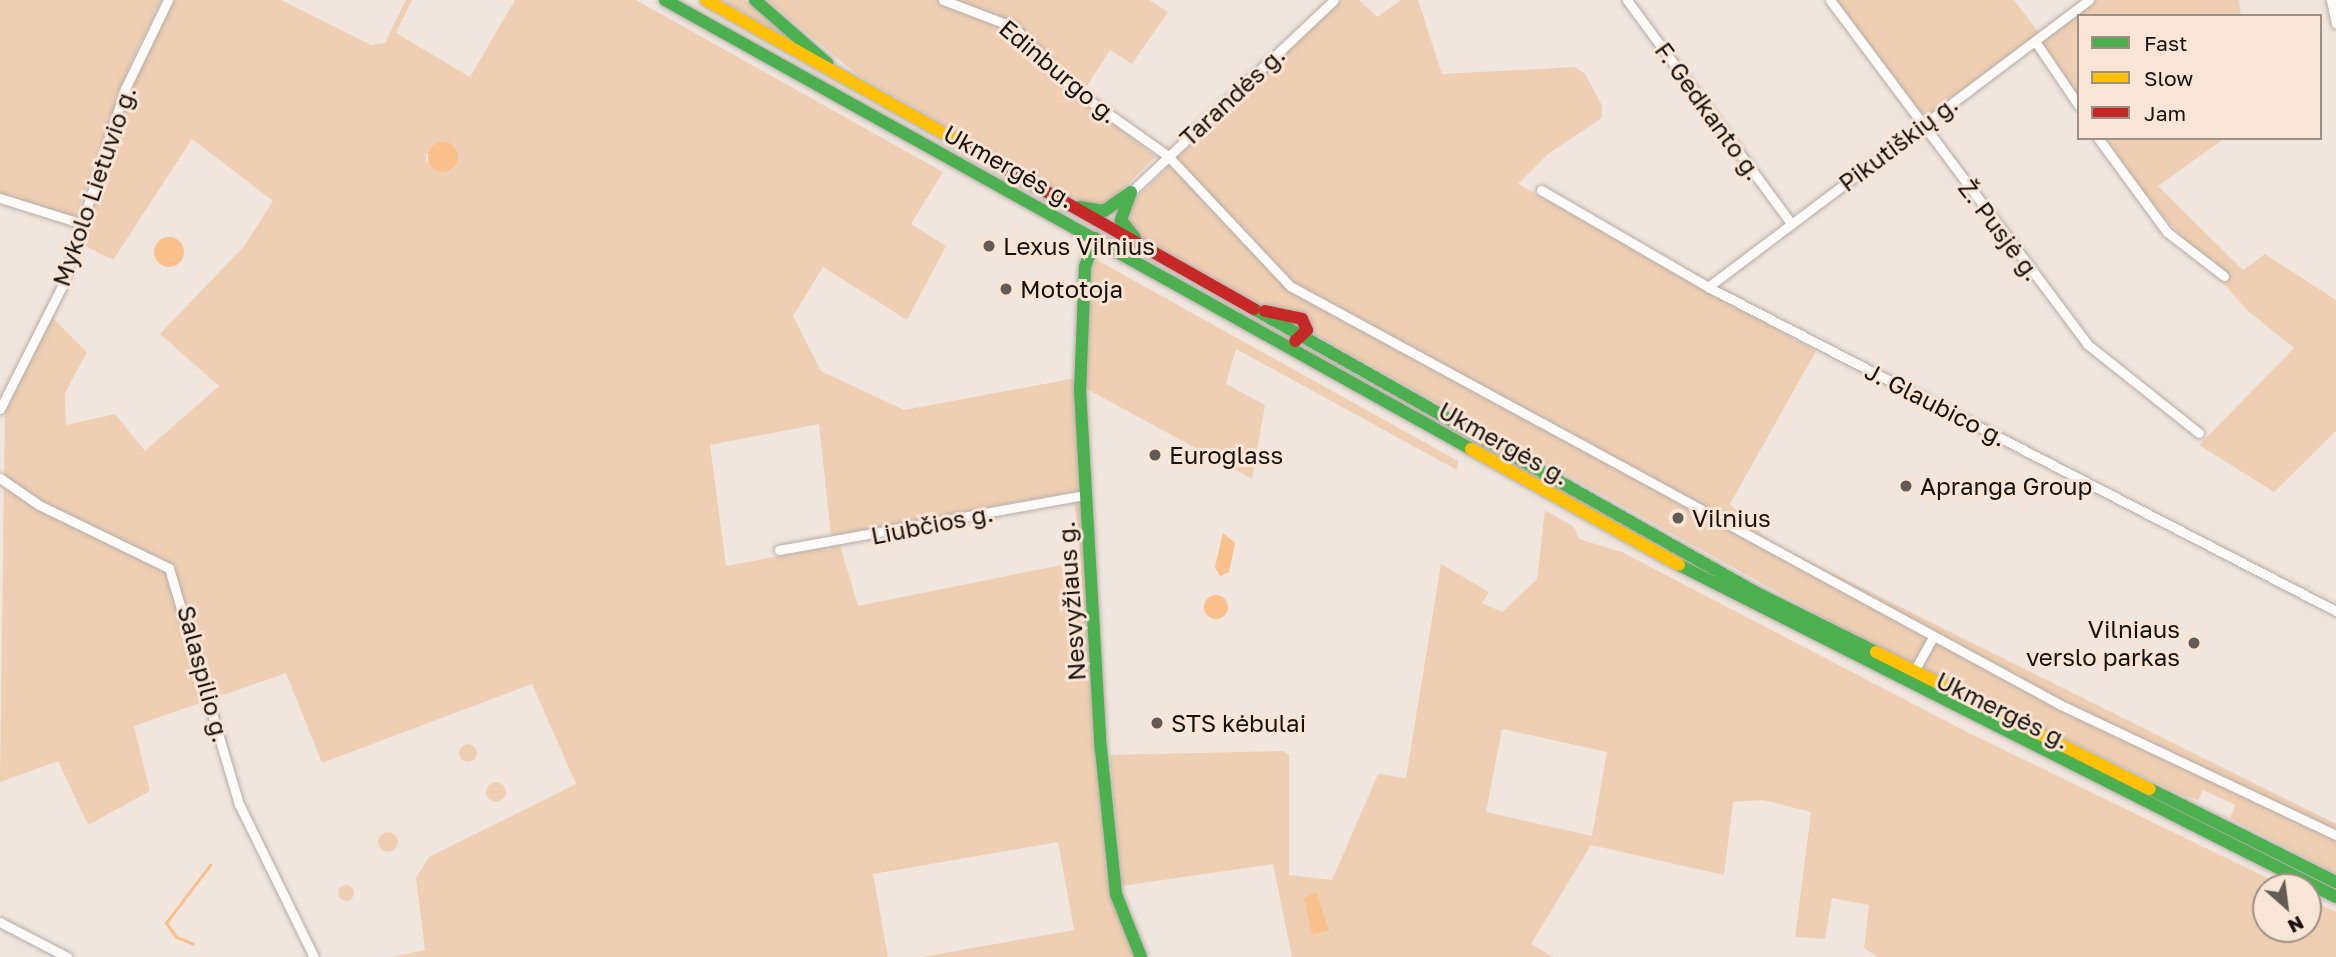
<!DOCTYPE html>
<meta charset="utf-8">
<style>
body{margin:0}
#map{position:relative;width:2336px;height:957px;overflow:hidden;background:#f0e6de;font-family:"Golos Text",sans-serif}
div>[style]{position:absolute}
.green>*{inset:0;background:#efcfb3}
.round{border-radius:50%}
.water>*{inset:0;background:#f9c08b}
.stream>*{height:2.5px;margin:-1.25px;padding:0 1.25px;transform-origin:1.25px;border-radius:1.25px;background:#f9c08b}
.roads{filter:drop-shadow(0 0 2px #b5ada7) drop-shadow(0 0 2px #b5ada7)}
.street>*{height:9px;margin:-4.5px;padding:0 4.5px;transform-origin:4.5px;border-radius:4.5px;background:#fdfbfa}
.fast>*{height:12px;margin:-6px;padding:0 6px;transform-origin:6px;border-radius:6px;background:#4caf50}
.slow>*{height:12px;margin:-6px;padding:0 6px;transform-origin:6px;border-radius:6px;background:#ffc107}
.jam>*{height:12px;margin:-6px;padding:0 6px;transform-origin:6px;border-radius:6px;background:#c62828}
.dots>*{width:19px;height:19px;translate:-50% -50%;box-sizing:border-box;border:4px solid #f8e5d6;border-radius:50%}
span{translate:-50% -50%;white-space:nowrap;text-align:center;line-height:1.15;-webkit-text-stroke:6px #f8e5d6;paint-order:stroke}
.street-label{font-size:24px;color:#17110b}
.poi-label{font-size:24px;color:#17110b}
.left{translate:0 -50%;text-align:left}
.right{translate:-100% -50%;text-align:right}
.legend{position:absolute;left:2077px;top:14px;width:245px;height:126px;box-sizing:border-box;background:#f8e5d6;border:2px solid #9e9085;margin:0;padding:9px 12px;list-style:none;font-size:21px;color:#17110b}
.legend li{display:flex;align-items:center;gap:14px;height:35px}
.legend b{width:35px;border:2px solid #9e9085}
.north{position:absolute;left:2252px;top:873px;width:70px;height:70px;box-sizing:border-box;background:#f8e5d6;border:2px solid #9e9085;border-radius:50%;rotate:152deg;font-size:19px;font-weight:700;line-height:28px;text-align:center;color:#17110b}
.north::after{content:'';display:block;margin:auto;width:24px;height:32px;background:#635c55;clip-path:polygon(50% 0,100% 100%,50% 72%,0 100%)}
</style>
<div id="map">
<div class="green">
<i style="clip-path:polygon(0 0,162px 0,132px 60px,76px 217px,0 196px)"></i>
<i style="clip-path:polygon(evenodd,174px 0,281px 0,371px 45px,385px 43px,406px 0,412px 0,396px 33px,470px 77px,515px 0,636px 0,943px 172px,911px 224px,946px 246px,907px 320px,823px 267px,793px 316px,821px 371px,904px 410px,1076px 378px,1106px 870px,1135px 957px,922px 957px,1074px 930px,1058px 842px,873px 874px,888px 957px,392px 957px,425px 950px,416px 878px,429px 857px,576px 784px,532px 684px,322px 763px,286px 673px,134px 726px,150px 791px,88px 825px,58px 761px,0 782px,5px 406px,51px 316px,87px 352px,65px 393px,66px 425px,115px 414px,145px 451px,219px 386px,160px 334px,245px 245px,273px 201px,192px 139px,113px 260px,81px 244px,130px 87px,174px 0,426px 153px,456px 166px,449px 170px,426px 161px,426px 153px,174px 0,819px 424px,831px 536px,1073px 492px,1081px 561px,858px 606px,840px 545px,726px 566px,710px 445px,819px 424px)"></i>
<i style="clip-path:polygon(721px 0,745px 0,787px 36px)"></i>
<i style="clip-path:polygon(767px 0,1149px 0,1168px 12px,1132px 64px,1110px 50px,1079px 98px,1156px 156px,1108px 204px,1089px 206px,859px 76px)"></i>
<i style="clip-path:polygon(1341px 0,1359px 0,1377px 17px,1401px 0,1418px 0,1442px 74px,1575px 67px,1585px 74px,1602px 105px,1602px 118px,1548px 154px,1518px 184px,1816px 351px,1730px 504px,1772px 543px,2336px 824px,2336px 874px,2230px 818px,2235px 805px,2203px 790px,2198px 800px,2181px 795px,1860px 638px,1132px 233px,1126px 215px,1135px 199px)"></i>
<i style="clip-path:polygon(1837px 0,2014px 0,2039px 33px,1923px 120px)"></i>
<i style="clip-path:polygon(2095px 0,2239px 0,2241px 16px,2079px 16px,2079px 98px,2041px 41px)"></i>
<i style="clip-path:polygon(2106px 138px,2225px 138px,2158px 186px,2243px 270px,2265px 254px,2336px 300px,2336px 431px,2274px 492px,2199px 445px,2294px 348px,2248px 311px,2143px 194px)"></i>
<i style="clip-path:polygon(1097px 260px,1458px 461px,1457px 470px,1236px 349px,1226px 384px,1265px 405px,1252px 479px,1085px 388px,1090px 268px)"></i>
<i style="clip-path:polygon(evenodd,1545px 510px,1574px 527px,1579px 539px,1622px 552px,1967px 732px,2286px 887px,2266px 887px,2266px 929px,2308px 929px,2308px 898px,2336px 912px,2336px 957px,1878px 957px,1864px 948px,1869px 905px,1832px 898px,1825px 939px,1795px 937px,1811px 812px,1763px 800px,1733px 802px,1724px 875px,1591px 845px,1531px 944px,1554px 957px,1292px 957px,1273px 864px,1121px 886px,1110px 755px,1283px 751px,1289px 755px,1289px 875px,1332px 880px,1378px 774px,1406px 778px,1441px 564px,1489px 592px,1482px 603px,1502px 612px,1537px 579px,1545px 510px,1502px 729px,1607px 752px,1592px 836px,1486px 812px,1502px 729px)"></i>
<i class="round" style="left:459px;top:744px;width:18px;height:18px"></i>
<i class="round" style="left:486px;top:782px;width:20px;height:20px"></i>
<i class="round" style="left:378px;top:832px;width:20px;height:20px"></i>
<i class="round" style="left:338px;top:885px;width:16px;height:16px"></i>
</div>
<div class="water">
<i class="round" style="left:428px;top:142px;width:30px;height:30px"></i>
<i class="round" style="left:154px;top:237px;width:30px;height:30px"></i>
<i style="clip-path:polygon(1223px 533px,1235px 543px,1229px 572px,1220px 576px,1215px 567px)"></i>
<i class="round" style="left:1204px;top:595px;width:24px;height:24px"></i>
<i style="clip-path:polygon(1316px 892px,1329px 930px,1312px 935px,1304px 898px)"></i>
</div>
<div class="stream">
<i style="left:193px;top:944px;width:18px;rotate:-158deg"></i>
<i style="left:176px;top:937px;width:17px;rotate:-126deg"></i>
<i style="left:166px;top:923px;width:73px;rotate:-52.8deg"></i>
</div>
<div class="roads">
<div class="street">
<i style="left:943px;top:0;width:76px;rotate:20.8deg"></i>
<i style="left:1014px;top:27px;width:84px;rotate:46.4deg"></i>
<i style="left:1072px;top:88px;width:118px;rotate:35.3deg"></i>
<i style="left:1168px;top:156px;width:178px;rotate:46.8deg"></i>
<i style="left:1290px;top:286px;width:877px;rotate:28.52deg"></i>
<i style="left:2061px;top:705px;width:304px;rotate:25.3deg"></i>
<i style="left:1627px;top:0;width:277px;rotate:53.7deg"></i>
<i style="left:1830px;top:0;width:429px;rotate:53.2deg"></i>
<i style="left:2087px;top:344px;width:143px;rotate:38.5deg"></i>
<i style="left:2331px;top:0;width:24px;rotate:78deg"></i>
<i style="left:2035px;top:41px;width:78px;rotate:55.9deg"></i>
<i style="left:2098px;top:138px;width:117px;rotate:53.7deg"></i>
<i style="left:2167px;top:232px;width:72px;rotate:37.7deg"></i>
<i style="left:1541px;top:190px;width:193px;rotate:30.1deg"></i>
<i style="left:1708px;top:287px;width:707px;rotate:27.29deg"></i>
<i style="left:1131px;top:192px;width:279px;rotate:-43.4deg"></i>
<i style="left:0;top:198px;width:87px;rotate:17.4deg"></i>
<i style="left:1708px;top:287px;width:477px;rotate:-37deg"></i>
<i style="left:0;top:409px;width:138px;rotate:-63.2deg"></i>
<i style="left:62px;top:286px;width:207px;rotate:-72.3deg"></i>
<i style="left:125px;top:89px;width:99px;rotate:-64.2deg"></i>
<i style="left:0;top:478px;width:47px;rotate:34.7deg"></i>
<i style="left:39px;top:505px;width:144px;rotate:25.9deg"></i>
<i style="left:169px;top:568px;width:246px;rotate:73.5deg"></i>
<i style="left:239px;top:804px;width:170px;rotate:63.9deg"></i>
<i style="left:779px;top:550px;width:311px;rotate:-10.2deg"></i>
<i style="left:1913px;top:673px;width:41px;rotate:-60.9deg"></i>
<i style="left:0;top:922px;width:76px;rotate:27.6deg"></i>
</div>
<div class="fast">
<i style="left:665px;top:0;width:923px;rotate:29.12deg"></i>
<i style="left:755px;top:0;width:96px;rotate:41.2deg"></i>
<i style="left:1131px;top:192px;width:30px;rotate:110deg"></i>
<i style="left:1121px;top:220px;width:23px;rotate:52deg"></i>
<i style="left:1079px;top:207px;width:25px;rotate:9deg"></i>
<i style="left:1104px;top:211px;width:29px;rotate:-35deg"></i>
<i style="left:1095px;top:238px;width:31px;rotate:109deg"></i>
<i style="left:1085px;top:267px;width:123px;rotate:92.3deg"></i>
<i style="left:1080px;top:390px;width:360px;rotate:86.7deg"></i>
<i style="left:1101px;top:749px;width:146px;rotate:84.1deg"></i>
<i style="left:1116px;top:894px;width:68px;rotate:68.4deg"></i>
<i style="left:1254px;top:309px;width:575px;rotate:29.46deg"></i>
<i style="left:1755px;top:592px;width:135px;rotate:26.4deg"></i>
<i style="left:1679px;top:565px;width:736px;rotate:26.81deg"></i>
<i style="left:2150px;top:789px;width:208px;rotate:26.6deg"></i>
</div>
<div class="slow">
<i style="left:706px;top:0;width:304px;rotate:29.3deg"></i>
<i style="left:1471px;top:449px;width:238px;rotate:29.1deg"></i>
<i style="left:1876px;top:652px;width:306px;rotate:26.6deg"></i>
</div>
<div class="jam">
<i style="left:971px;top:149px;width:325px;rotate:29.5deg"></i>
<i style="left:1265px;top:311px;width:38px;rotate:12deg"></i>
<i style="left:1302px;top:319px;width:12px;rotate:66deg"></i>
<i style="left:1307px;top:330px;width:16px;rotate:137deg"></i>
</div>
</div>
<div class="dots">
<i style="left:989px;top:246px;background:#635c55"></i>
<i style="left:1006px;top:289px;background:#635c55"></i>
<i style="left:1155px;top:455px;background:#635c55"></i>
<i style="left:1906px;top:486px;background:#635c55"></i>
<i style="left:1678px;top:518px;background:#635c55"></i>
<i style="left:2194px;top:643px;background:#635c55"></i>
<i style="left:1157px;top:723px;background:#635c55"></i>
</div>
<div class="street-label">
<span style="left:1059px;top:71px;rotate:40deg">Edinburgo g.</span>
<span style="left:1232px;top:96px;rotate:-43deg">Tarandės g.</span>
<span style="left:1709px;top:111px;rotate:54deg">F. Gedkanto g.</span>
<span style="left:1898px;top:143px;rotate:-37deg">Pikutiškių g.</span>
<span style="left:1009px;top:166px;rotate:29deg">Ukmergės g.</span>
<span style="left:94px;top:186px;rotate:-71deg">Mykolo Lietuvio g.</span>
<span style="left:2000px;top:230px;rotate:53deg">Ž. Pusjė g.</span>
<span style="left:1936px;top:404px;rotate:27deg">J. Glaubico g.</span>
<span style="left:1504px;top:443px;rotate:29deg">Ukmergės g.</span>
<span style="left:932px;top:524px;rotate:-11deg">Liubčios g.</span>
<span style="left:1071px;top:601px;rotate:-94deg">Nesvyžiaus g.</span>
<span style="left:204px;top:674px;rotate:75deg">Salaspilio g.</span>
<span style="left:2003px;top:710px;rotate:26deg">Ukmergės g.</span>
</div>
<div class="poi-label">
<span class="left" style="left:1003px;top:246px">Lexus Vilnius</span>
<span class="left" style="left:1020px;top:289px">Mototoja</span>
<span class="left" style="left:1169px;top:455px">Euroglass</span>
<span class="left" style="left:1920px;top:486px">Apranga Group</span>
<span class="left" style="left:1692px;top:518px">Vilnius</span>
<span class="right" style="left:2180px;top:643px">Vilniaus<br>verslo parkas</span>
<span class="left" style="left:1171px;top:723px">STS kėbulai</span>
</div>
<ul class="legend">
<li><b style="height:9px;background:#4caf50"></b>Fast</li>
<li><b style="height:9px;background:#ffc107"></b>Slow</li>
<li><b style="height:9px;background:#c62828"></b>Jam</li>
</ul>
<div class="north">N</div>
</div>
